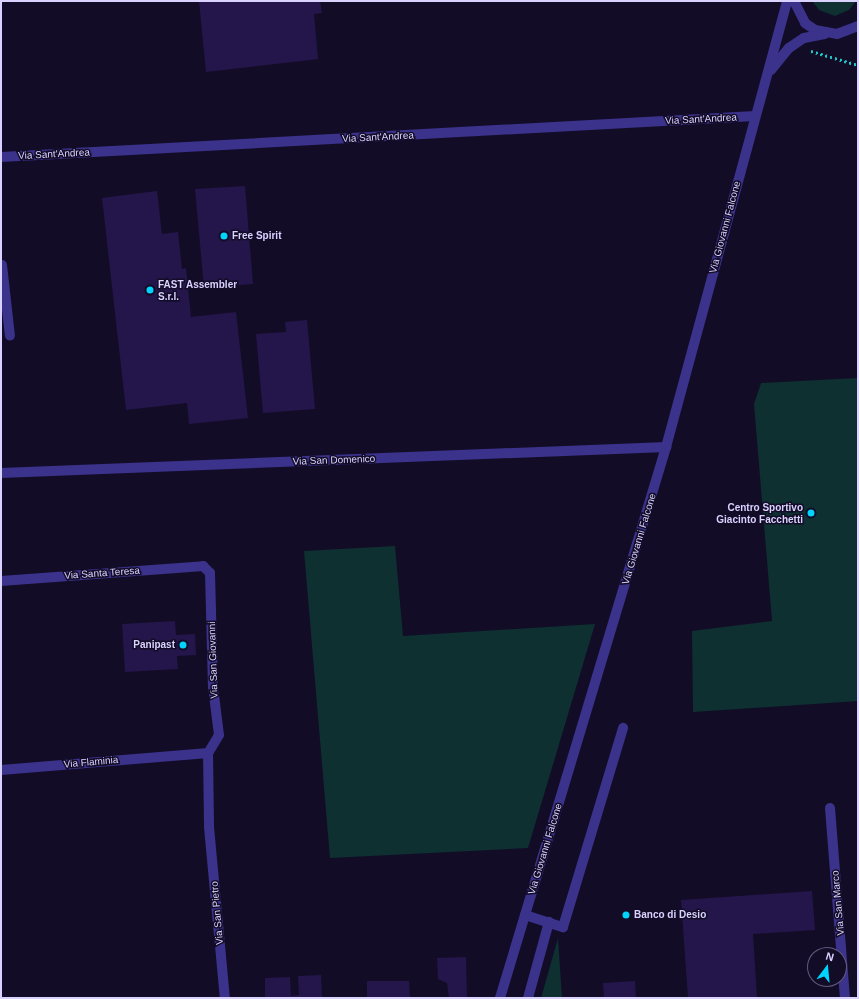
<!DOCTYPE html>
<style>
body{margin:0}
#map{position:relative;width:859px;height:999px;overflow:hidden;background:#120c27;font-family:Helvetica,sans-serif}
div>[style]{position:absolute}
.green>*{inset:0;background:#0e3031}
.building>*{inset:0;background:#24164a}
.path>*{height:2.5px;margin-top:-1.25px;transform-origin:0;background:repeating-linear-gradient(90deg,#21c4c4 0 2px,transparent 0 5px)}
.minor>*{height:10px;margin:-5px;padding:0 5px;transform-origin:5px;border-radius:5px;background:#3b328b}
.dots>*{width:11px;height:11px;translate:-50% -50%;box-sizing:border-box;border:2px solid #120c27;border-radius:50%}
span{translate:-50% -50%;white-space:nowrap;text-align:center;line-height:1.15;-webkit-text-stroke:3px #120c27;paint-order:stroke}
.street-label{font-size:10px;color:#dad2ff}
.poi-label{font-size:10px;color:#dad2ff;font-weight:700}
.left{translate:0 -50%;text-align:left}
.right{translate:-100% -50%;text-align:right}
.frame{position:absolute;inset:0;border:2px solid #dad2ff;pointer-events:none}
.north{position:absolute;left:807px;top:947px;width:40px;height:40px;box-sizing:border-box;background:#120c27;border:1px solid #625b7d;border-radius:50%;rotate:16deg;font-size:11px;font-weight:700;line-height:16px;text-align:center;color:#dad2ff}
.north::after{content:'';display:block;margin:auto;width:14px;height:18px;background:#00d4fd;clip-path:polygon(50% 0,100% 100%,50% 72%,0 100%)}
</style>
<div id="map">
<div class="green">
<i style="clip-path:polygon(812px 1px,856px 1px,849px 10px,835px 16px,819px 10px)"></i>
<i style="clip-path:polygon(858px 378px,858px 701px,693px 712px,692px 631px,772px 621px,754px 404px,761px 383px)"></i>
<i style="clip-path:polygon(395px 546px,403px 636px,595px 624px,528px 848px,330px 858px,304px 551px)"></i>
<i style="clip-path:polygon(558px 938px,562px 998px,541px 998px)"></i>
</div>
<div class="building">
<i style="clip-path:polygon(199px 1px,320px 1px,322px 13px,314px 14px,318px 59px,206px 72px)"></i>
<i style="clip-path:polygon(245px 186px,253px 284px,204px 288px,195px 189px)"></i>
<i style="clip-path:polygon(157px 191px,162px 234px,178px 232px,182px 269px,186px 268px,191px 317px,236px 312px,248px 418px,189px 424px,187px 403px,126px 410px,102px 198px)"></i>
<i style="clip-path:polygon(307px 320px,315px 409px,263px 413px,256px 334px,286px 332px,285px 322px)"></i>
<i style="clip-path:polygon(175px 621px,176px 635px,195px 634px,196px 655px,177px 656px,178px 669px,125px 672px,122px 624px)"></i>
<i style="clip-path:polygon(812px 891px,815px 930px,753px 934px,757px 998px,688px 998px,681px 900px)"></i>
<i style="clip-path:polygon(466px 957px,467px 998px,449px 998px,447px 983px,438px 979px,437px 958px)"></i>
<i style="clip-path:polygon(321px 975px,322px 998px,265px 998px,265px 978px,290px 977px,291px 996px,299px 995px,298px 976px)"></i>
<i style="clip-path:polygon(367px 981px,409px 981px,410px 998px,367px 998px)"></i>
<i style="clip-path:polygon(635px 981px,636px 998px,604px 998px,603px 983px)"></i>
</div>
<div class="path">
<i style="left:811px;top:51px;width:49px;rotate:16.6deg"></i>
</div>
<div class="minor">
<i style="left:794px;top:1px;width:25px;rotate:63deg"></i>
<i style="left:805px;top:23px;width:12px;rotate:35deg"></i>
<i style="left:815px;top:30px;width:22px;rotate:10deg"></i>
<i style="left:837px;top:34px;width:22px;rotate:-21deg"></i>
<i style="left:771px;top:70px;width:28px;rotate:-51deg"></i>
<i style="left:789px;top:48px;width:18px;rotate:-34deg"></i>
<i style="left:804px;top:38px;width:21px;rotate:-11deg"></i>
<i style="left:1px;top:157px;width:755px;rotate:-3.11deg"></i>
<i style="left:2px;top:265px;width:71px;rotate:83.6deg"></i>
<i style="left:1px;top:473px;width:666px;rotate:-2.24deg"></i>
<i style="left:1px;top:581px;width:203px;rotate:-4.2deg"></i>
<i style="left:203px;top:566px;width:10px;rotate:45deg"></i>
<i style="left:210px;top:573px;width:114px;rotate:88.5deg"></i>
<i style="left:213px;top:687px;width:48px;rotate:82.9deg"></i>
<i style="left:219px;top:735px;width:21px;rotate:121deg"></i>
<i style="left:1px;top:770px;width:208px;rotate:-4.7deg"></i>
<i style="left:208px;top:753px;width:74px;rotate:89.2deg"></i>
<i style="left:209px;top:827px;width:172px;rotate:84.7deg"></i>
<i style="left:830px;top:808px;width:191px;rotate:85.5deg"></i>
<i style="left:525px;top:915px;width:40px;rotate:18deg"></i>
<i style="left:563px;top:927px;width:208px;rotate:-73.2deg"></i>
<i style="left:500px;top:998px;width:575px;rotate:-73.23deg"></i>
<i style="left:666px;top:447px;width:462px;rotate:-74.8deg"></i>
<i style="left:528px;top:998px;width:79px;rotate:-74.6deg"></i>
</div>
<div class="dots">
<i style="left:224px;top:236px;background:#00d4fd"></i>
<i style="left:150px;top:290px;background:#00d4fd"></i>
<i style="left:811px;top:513px;background:#00d4fd"></i>
<i style="left:183px;top:645px;background:#00d4fd"></i>
<i style="left:626px;top:915px;background:#00d4fd"></i>
</div>
<div class="street-label">
<span style="left:701px;top:119px;rotate:-3deg">Via Sant'Andrea</span>
<span style="left:378px;top:137px;rotate:-3deg">Via Sant'Andrea</span>
<span style="left:54px;top:154px;rotate:-3deg">Via Sant'Andrea</span>
<span style="left:725px;top:227px;rotate:-75deg">Via Giovanni Falcone</span>
<span style="left:334px;top:460px;rotate:-2deg">Via San Domenico</span>
<span style="left:639px;top:539px;rotate:-73deg">Via Giovanni Falcone</span>
<span style="left:102px;top:573px;rotate:-4deg">Via Santa Teresa</span>
<span style="left:213px;top:660px;rotate:-92deg">Via San Giovanni</span>
<span style="left:91px;top:762px;rotate:-5deg">Via Flaminia</span>
<span style="left:545px;top:849px;rotate:-73deg">Via Giovanni Falcone</span>
<span style="left:838px;top:903px;rotate:-95deg">Via San Marco</span>
<span style="left:217px;top:913px;rotate:-95deg">Via San Pietro</span>
</div>
<div class="poi-label">
<span class="left" style="left:232px;top:236px">Free Spirit</span>
<span class="left" style="left:158px;top:290px">FAST Assembler<br>S.r.l.</span>
<span class="right" style="left:803px;top:513px">Centro Sportivo<br>Giacinto Facchetti</span>
<span class="right" style="left:175px;top:645px">Panipast</span>
<span class="left" style="left:634px;top:915px">Banco di Desio</span>
</div>
<div class="frame"></div>
<div class="north">N</div>
</div>
